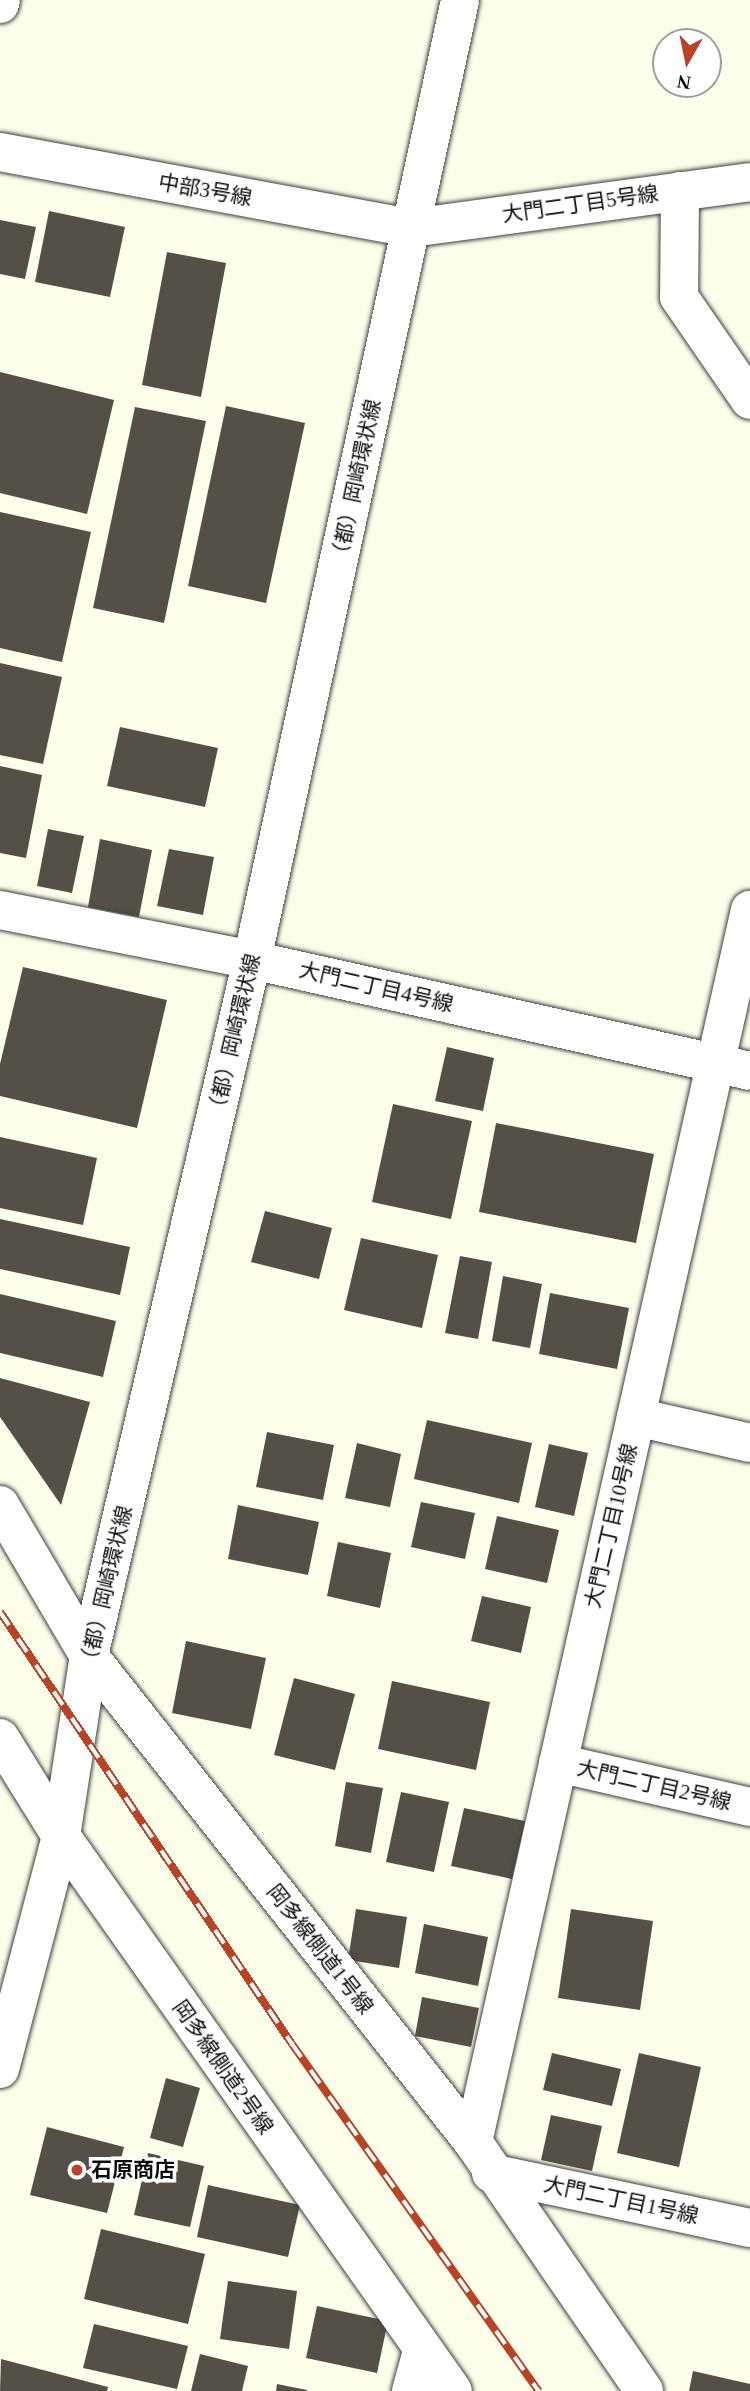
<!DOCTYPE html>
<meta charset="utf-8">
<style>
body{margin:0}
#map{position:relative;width:750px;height:2391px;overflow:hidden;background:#feffea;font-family:"Times New Roman","Noto Sans JP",serif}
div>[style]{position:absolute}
.building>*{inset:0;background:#545048}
.roads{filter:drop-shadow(0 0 2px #3f3f3f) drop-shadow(0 0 2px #3f3f3f)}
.minor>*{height:38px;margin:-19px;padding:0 19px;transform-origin:19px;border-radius:19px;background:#fff}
.tertiary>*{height:38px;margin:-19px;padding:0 19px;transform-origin:19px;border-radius:19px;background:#fff}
.rail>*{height:8px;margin-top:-4px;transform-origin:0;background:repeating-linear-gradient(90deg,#fff 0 16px,#b94326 0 32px);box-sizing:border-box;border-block:2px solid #b94326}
.dots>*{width:19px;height:19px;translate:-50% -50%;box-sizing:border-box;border:4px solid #fff;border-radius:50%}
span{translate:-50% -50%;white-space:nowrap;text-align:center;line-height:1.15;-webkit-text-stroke:7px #fff;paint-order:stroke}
.street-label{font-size:21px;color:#0c0c0c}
.poi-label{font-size:21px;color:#0c0c0c;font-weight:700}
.left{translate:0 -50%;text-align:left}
.north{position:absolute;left:652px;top:28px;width:70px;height:70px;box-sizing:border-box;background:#fff;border:2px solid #9e9e9e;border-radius:50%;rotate:189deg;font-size:19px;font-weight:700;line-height:28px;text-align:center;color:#0c0c0c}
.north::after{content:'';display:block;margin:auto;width:24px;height:32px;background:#b94326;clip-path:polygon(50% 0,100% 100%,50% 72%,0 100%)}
</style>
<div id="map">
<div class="building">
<i style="clip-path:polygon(49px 211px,125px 227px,110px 297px,35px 282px)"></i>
<i style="clip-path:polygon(0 220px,36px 227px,25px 279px,0 274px)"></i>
<i style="clip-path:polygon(167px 252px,226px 263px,201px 397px,142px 385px)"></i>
<i style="clip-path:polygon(0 372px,114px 400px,87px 514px,0 493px)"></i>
<i style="clip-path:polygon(226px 406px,305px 423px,266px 603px,188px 586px)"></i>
<i style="clip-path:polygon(135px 407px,206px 421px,164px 623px,93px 608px)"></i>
<i style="clip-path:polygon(0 512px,91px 532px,62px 662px,0 648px)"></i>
<i style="clip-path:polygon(0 663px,62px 677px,43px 764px,0 755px)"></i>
<i style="clip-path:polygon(120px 727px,218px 748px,205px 807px,107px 786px)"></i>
<i style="clip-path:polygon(0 766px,42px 775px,26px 858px,0 853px)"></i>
<i style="clip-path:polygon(48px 829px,84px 836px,72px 893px,37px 886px)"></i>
<i style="clip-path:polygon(100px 839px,152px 850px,139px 917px,88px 907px)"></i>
<i style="clip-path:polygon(169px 849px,214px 857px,203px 915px,157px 906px)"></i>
<i style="clip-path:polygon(23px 967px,167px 1000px,137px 1128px,0 1096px,0 1064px)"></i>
<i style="clip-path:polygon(447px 1047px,494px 1058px,483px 1111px,435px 1101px)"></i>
<i style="clip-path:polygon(393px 1104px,472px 1121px,451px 1219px,372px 1202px)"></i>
<i style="clip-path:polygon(496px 1123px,654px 1154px,636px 1243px,479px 1212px)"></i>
<i style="clip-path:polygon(0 1137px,97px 1158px,83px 1225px,0 1208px)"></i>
<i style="clip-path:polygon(265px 1211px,332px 1228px,319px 1279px,251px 1262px)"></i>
<i style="clip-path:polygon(0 1219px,130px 1247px,120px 1295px,0 1269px)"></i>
<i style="clip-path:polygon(361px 1238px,438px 1255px,422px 1328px,344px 1310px)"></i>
<i style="clip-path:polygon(460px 1256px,492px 1262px,478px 1339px,445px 1333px)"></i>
<i style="clip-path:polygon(503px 1276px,542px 1284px,530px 1348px,492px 1341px)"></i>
<i style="clip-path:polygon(550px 1293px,629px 1308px,617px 1369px,539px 1354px)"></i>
<i style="clip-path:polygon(0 1294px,116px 1321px,103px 1377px,0 1353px)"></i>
<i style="clip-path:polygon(0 1378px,90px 1402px,61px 1505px,0 1417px)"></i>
<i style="clip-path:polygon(427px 1420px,532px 1443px,519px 1503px,414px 1479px)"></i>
<i style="clip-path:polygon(267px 1432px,334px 1445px,323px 1500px,256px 1487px)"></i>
<i style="clip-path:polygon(357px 1443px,401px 1454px,390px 1507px,345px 1498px)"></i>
<i style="clip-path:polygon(549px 1444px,588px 1453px,574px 1516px,535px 1507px)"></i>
<i style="clip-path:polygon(421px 1502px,475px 1513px,465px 1559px,411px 1547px)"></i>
<i style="clip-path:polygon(238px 1505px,319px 1522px,308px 1575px,228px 1559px)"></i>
<i style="clip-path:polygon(497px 1516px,559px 1530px,547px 1583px,485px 1569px)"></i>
<i style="clip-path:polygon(338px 1542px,391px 1553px,380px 1608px,327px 1596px)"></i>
<i style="clip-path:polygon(482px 1596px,531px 1607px,521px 1653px,471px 1641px)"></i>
<i style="clip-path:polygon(186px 1641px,266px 1658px,251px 1729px,172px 1713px)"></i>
<i style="clip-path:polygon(294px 1678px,355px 1694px,335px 1770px,274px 1755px)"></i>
<i style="clip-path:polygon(392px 1681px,490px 1702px,476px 1770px,378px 1749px)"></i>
<i style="clip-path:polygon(346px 1782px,383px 1788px,371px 1853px,335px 1846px)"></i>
<i style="clip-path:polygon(401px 1792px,449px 1802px,434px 1872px,386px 1862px)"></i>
<i style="clip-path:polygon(464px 1808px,525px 1821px,512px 1879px,451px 1866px)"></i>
<i style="clip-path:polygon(356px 1909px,407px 1917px,399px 1968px,348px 1960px)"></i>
<i style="clip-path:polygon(571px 1909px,653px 1921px,640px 2010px,558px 1998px)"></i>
<i style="clip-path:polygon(424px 1924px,488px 1937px,478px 1986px,415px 1973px)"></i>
<i style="clip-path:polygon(422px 1997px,479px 2008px,471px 2047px,415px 2036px)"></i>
<i style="clip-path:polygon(552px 2053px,621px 2069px,612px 2106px,543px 2090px)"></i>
<i style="clip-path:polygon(639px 2053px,701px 2067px,679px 2167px,617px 2153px)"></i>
<i style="clip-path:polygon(166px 2078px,200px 2088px,183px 2147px,150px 2138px)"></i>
<i style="clip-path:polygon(551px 2115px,602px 2126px,592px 2171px,541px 2160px)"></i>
<i style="clip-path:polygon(47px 2127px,124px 2147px,107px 2213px,30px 2195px)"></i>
<i style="clip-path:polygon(148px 2153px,204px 2166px,190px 2227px,134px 2215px)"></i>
<i style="clip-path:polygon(208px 2185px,300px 2205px,288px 2257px,197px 2237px)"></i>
<i style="clip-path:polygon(101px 2229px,205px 2254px,188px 2324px,84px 2299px)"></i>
<i style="clip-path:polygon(228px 2281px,297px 2291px,289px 2349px,220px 2339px)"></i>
<i style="clip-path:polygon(317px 2306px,388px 2321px,377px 2373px,306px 2358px)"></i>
<i style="clip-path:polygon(94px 2324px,188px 2346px,177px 2389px,83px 2368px)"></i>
<i style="clip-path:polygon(200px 2354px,248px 2366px,242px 2391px,191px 2391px)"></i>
<i style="clip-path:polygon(1px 2359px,108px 2387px,107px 2391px,0 2391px)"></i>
<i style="clip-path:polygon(693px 2371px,750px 2384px,750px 2391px,689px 2391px)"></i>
<i style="clip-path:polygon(277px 2384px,307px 2390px,307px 2391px,276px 2391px)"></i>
</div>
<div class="roads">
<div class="minor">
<i style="left:0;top:4px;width:4px;rotate:-76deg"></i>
<i style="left:680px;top:191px;width:106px;rotate:90.5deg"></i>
<i style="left:679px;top:297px;width:125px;rotate:55.4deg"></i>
<i style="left:411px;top:228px;width:342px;rotate:-7.7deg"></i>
<i style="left:0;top:910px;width:257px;rotate:11.2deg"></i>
<i style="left:252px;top:960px;width:510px;rotate:12.57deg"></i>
<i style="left:636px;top:1417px;width:117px;rotate:12.8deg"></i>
<i style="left:0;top:1505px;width:175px;rotate:59.5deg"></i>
<i style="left:89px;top:1656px;width:619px;rotate:51.69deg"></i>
<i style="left:473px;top:2142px;width:302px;rotate:55.5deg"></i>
<i style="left:0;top:1738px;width:115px;rotate:58.1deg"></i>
<i style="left:61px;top:1836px;width:679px;rotate:54.77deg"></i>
<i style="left:558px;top:1763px;width:197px;rotate:12.9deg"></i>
<i style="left:473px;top:2142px;width:1263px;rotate:-77.33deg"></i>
<i style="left:491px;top:2173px;width:265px;rotate:12deg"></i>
<i style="left:411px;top:2391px;width:41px;rotate:-74.6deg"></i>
</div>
<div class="tertiary">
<i style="left:0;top:152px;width:418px;rotate:10.5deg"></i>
<i style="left:0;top:2069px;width:241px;rotate:-75.3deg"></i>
<i style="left:61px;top:1836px;width:182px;rotate:-81.2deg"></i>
<i style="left:89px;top:1656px;width:715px;rotate:-76.82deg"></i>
<i style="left:252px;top:960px;width:982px;rotate:-77.77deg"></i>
</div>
</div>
<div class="rail">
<i style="left:0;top:1612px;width:521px;rotate:55.94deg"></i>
<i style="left:292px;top:2044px;width:426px;rotate:54.6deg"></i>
</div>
<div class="dots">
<i style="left:77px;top:2170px;background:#b94326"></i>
</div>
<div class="street-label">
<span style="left:205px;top:190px;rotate:10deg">中部3号線</span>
<span style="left:580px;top:204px;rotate:-8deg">大門二丁目5号線</span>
<span style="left:356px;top:482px;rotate:-78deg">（都）岡崎環状線</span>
<span style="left:376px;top:987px;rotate:13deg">大門二丁目4号線</span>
<span style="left:234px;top:1036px;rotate:-77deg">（都）岡崎環状線</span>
<span style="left:611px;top:1526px;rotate:-77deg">大門二丁目10号線</span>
<span style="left:106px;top:1588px;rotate:-77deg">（都）岡崎環状線</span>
<span style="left:654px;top:1785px;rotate:13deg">大門二丁目2号線</span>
<span style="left:320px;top:1949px;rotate:52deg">岡多線側道1号線</span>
<span style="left:223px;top:2067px;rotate:55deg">岡多線側道2号線</span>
<span style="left:621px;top:2200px;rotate:12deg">大門二丁目1号線</span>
</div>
<div class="poi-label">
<span class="left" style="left:91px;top:2170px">石原商店</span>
</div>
<div class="north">N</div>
</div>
